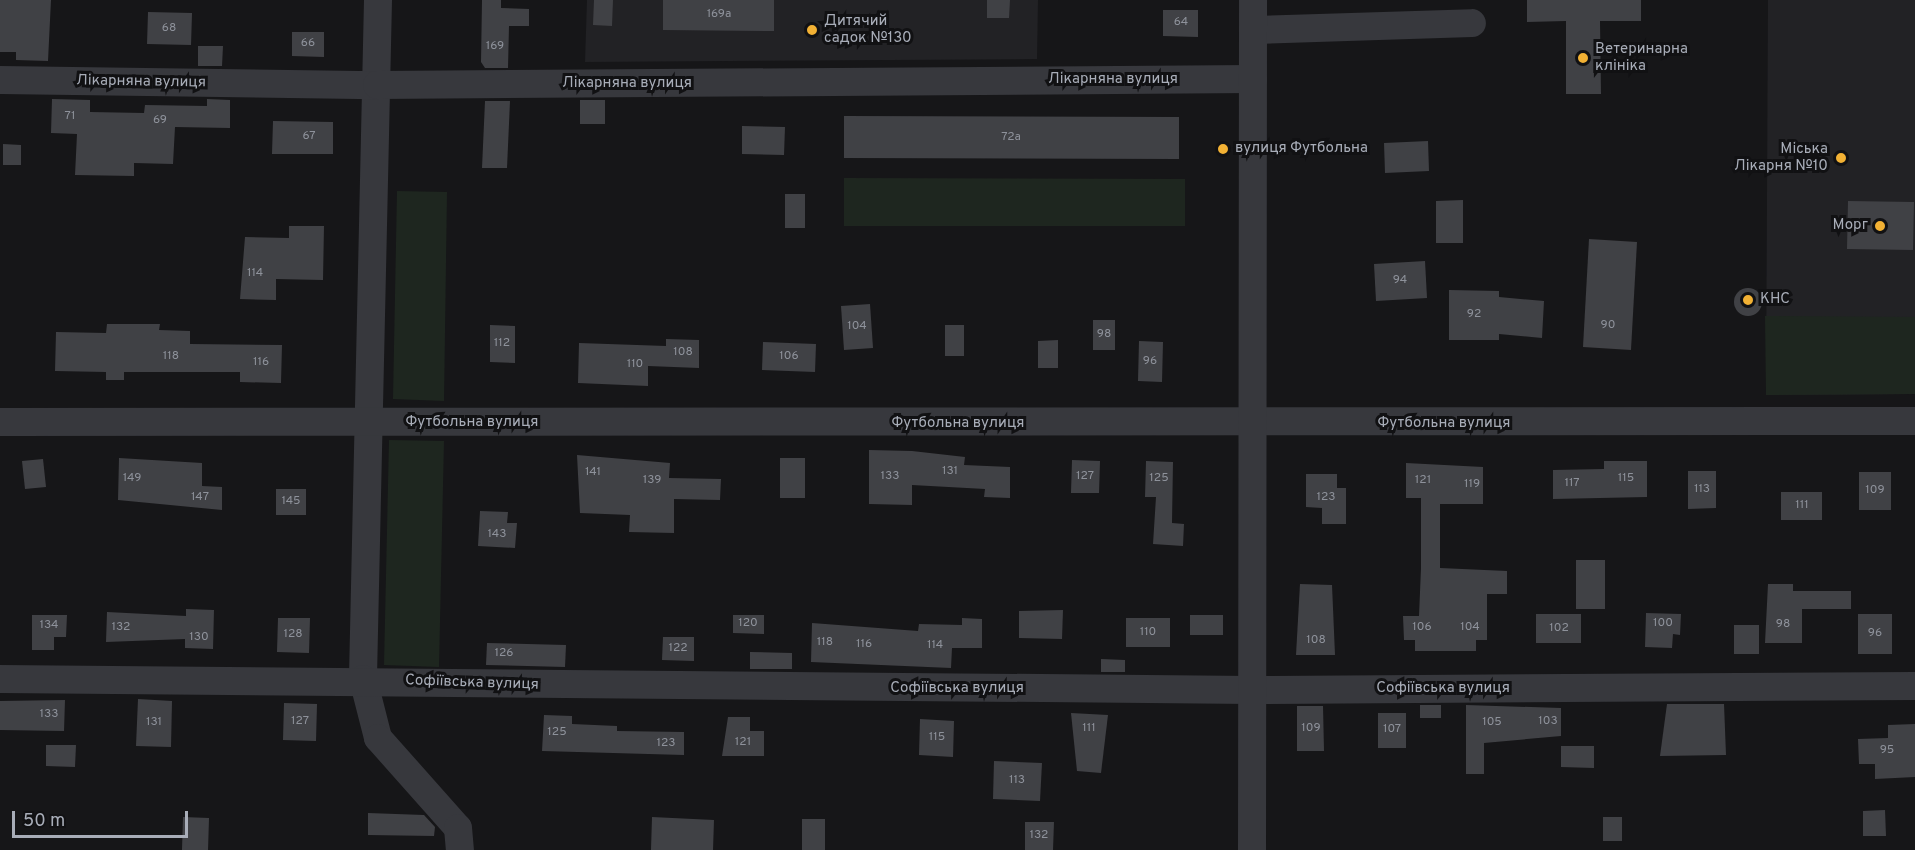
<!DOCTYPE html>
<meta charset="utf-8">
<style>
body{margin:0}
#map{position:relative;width:1915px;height:850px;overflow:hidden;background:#161618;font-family:Overpass,sans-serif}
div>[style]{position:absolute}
.built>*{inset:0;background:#222225}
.green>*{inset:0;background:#1e261f}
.building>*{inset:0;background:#404145}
.round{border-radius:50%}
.minor>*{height:28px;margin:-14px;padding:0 14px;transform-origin:14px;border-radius:14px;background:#37383d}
.dots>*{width:16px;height:16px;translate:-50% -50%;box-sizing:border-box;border:3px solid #111113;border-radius:50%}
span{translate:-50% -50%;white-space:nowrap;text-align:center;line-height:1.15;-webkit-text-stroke:6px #111113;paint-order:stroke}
.number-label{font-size:12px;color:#8e929b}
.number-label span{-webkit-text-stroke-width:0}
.poi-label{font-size:15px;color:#a8adb8}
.left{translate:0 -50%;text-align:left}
.right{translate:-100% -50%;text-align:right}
.street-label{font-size:15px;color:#a8adb8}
.scale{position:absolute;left:12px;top:811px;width:176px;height:27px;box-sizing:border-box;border:3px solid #a8adb8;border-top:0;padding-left:8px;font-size:18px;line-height:21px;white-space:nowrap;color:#a8adb8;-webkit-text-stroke:4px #111113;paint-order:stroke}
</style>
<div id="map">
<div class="built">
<i style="clip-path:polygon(587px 0,1038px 0,1037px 59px,585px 62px)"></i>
<i style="clip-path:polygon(1768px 0,1915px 0,1915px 394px,1766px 395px)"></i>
</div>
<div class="green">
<i style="clip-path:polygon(844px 178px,1185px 179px,1185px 226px,844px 226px)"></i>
<i style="clip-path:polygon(397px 191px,447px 192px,444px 401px,393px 399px)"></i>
<i style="clip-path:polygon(1765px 316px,1915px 317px,1915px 394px,1766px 395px)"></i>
<i style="clip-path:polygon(389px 440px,444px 441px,439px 667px,384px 665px)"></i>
</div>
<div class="building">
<i style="clip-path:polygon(0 0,51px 0,48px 61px,16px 60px,16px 52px,0 52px)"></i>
<i style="clip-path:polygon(482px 0,501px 0,501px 8px,529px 9px,529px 26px,509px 26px,508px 68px,485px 68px,481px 62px)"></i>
<i style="clip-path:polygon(594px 0,613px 0,612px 26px,593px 25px)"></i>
<i style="clip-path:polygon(663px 0,774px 0,774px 31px,663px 30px)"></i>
<i style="clip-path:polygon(987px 0,1010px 0,1009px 18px,987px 18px)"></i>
<i style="clip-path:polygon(1527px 0,1641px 0,1641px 21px,1600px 21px,1601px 94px,1566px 94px,1566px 21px,1527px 22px)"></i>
<i style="clip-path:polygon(1163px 10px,1198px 10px,1198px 37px,1163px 36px)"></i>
<i style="clip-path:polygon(148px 12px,192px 13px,191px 45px,147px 44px)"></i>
<i style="clip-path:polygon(292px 32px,324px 32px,324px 57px,292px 56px)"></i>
<i style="clip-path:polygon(198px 46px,223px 46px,222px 66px,198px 66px)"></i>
<i style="clip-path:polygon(52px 99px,90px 100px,90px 112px,144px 113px,145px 105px,207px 106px,207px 99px,230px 100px,230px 128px,175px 127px,173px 164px,134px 163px,134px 176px,75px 175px,77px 134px,51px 133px)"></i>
<i style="clip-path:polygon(580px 100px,605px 100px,605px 124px,580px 124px)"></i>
<i style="clip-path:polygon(485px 101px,510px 101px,507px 168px,482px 168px)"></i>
<i style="clip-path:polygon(844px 116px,1179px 117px,1179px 159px,844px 158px)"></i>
<i style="clip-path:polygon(273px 121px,333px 122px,333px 154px,272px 154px)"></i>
<i style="clip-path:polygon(742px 126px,785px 127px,784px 155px,742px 154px)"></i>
<i style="clip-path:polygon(1428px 141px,1429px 171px,1385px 173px,1384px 143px)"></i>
<i style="clip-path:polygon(3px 144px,21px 145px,21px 165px,3px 165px)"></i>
<i style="clip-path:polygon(785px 194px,805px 194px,805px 228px,785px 228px)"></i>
<i style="clip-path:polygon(1463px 200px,1463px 243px,1436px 243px,1436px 201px)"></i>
<i style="clip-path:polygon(1848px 201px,1914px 202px,1913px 250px,1847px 249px)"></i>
<i style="clip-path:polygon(289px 226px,324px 226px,323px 280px,276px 279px,276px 300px,240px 299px,245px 237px,289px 238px)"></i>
<i style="clip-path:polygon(1589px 239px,1637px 242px,1631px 350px,1583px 347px)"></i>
<i style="clip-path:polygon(1425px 261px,1427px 298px,1376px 301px,1374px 264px)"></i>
<i class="round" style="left:1734px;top:288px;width:28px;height:28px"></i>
<i style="clip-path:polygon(1449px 290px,1499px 291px,1499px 297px,1544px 301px,1542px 338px,1499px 334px,1499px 340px,1449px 340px)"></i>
<i style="clip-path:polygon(870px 304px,873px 348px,844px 350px,841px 306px)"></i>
<i style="clip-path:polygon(1093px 320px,1115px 320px,1115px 350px,1093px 350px)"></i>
<i style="clip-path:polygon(107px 324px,160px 324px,159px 330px,190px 331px,190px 344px,282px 345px,281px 383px,240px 382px,240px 372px,124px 372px,124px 380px,106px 380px,106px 372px,55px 371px,56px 332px,106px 333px)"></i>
<i style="clip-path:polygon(490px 325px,515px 326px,515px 363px,490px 362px)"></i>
<i style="clip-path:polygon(945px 325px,964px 325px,964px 356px,945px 356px)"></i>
<i style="clip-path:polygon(666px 339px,699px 340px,699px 368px,648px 366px,648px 386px,578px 383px,579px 343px,666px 346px)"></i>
<i style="clip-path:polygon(1058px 340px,1058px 368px,1038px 368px,1038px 341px)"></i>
<i style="clip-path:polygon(1139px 341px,1163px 342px,1162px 382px,1138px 381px)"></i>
<i style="clip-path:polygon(763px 342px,816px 344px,815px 372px,762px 370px)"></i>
<i style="clip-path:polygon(869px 450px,912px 451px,965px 457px,964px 465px,1010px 467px,1010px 498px,984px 497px,985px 489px,912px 485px,912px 505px,869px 504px)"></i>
<i style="clip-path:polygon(577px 455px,670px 463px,669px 478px,721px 479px,720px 500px,674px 499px,674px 533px,629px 532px,630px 515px,580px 513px)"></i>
<i style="clip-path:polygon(119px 458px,202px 463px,202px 486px,222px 487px,222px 510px,118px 500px)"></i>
<i style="clip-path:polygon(780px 458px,805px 458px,805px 498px,780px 498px)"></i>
<i style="clip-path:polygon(43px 459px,46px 487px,25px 489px,22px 461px)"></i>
<i style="clip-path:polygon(1072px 460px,1100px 461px,1099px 493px,1071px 493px)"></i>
<i style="clip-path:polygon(1146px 461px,1173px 462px,1172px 523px,1184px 524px,1183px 546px,1153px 544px,1156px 497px,1145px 497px)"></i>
<i style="clip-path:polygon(1604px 461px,1647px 461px,1647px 497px,1553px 499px,1553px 470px,1604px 469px)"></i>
<i style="clip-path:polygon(1406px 463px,1483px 467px,1483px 504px,1440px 504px,1440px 568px,1507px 571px,1507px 594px,1487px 594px,1487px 640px,1476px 640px,1476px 651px,1415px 651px,1415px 640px,1404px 640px,1403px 616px,1419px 616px,1421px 568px,1421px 498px,1406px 498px)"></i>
<i style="clip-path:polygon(1688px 471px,1716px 471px,1716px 508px,1688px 509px)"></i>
<i style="clip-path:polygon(1859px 472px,1891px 472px,1891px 510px,1859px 510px)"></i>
<i style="clip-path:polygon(1306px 474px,1337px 474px,1337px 488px,1346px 488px,1346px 524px,1322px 524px,1322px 508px,1306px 507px)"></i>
<i style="clip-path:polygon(276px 489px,306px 489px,306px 515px,276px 515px)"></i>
<i style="clip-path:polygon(1781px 492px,1822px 492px,1822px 520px,1781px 520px)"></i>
<i style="clip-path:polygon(480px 511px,508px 512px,507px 523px,517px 523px,515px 548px,478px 546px)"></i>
<i style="clip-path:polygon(1576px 560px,1605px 560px,1605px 609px,1576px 609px)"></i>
<i style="clip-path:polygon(1300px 584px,1332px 585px,1335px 655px,1296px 655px)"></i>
<i style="clip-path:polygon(1768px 584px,1793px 584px,1793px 591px,1851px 591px,1851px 609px,1802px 609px,1802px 643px,1765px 643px)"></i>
<i style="clip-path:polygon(186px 609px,214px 610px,213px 649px,185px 648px,185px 639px,106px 642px,107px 612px,186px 616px)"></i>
<i style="clip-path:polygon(1063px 610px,1062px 639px,1019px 638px,1019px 611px)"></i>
<i style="clip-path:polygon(1646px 613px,1681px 614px,1680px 635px,1673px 634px,1672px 648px,1645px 647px)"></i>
<i style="clip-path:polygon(1536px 614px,1581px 614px,1581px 643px,1536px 643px)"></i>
<i style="clip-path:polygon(1858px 614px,1892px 614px,1892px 654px,1858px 654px)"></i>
<i style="clip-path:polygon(32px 615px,67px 615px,66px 637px,54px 637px,54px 650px,32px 650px)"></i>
<i style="clip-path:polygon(733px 615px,764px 615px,764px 634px,733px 633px)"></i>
<i style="clip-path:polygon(1190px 615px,1223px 615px,1223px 635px,1190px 635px)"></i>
<i style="clip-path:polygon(278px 618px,310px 618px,309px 653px,277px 652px)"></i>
<i style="clip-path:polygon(962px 618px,982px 619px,982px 648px,952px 648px,951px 668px,811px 662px,812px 623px,918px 631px,919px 624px,962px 625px)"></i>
<i style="clip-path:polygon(1126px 618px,1170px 618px,1170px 647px,1126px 647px)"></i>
<i style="clip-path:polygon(1734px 625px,1759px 625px,1759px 654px,1734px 654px)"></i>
<i style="clip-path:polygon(663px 637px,694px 637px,694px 661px,662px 660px)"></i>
<i style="clip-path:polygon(487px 643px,566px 645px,565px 667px,486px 665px)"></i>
<i style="clip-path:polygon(750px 652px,792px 653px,792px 669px,750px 669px)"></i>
<i style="clip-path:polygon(1101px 659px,1125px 660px,1125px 672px,1101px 672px)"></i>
<i style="clip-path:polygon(138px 699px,172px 701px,171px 747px,136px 746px)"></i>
<i style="clip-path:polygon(65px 700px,64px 731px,0 730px,0 701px)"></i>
<i style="clip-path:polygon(284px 703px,317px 704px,316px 741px,283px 740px)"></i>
<i style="clip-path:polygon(1667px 704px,1724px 704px,1726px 755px,1660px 756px)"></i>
<i style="clip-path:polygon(1420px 705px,1441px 705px,1441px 718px,1420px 718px)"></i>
<i style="clip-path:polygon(1466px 705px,1561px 708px,1561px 736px,1484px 743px,1484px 774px,1466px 774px)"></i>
<i style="clip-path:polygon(1297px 706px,1323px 706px,1324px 751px,1297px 751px)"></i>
<i style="clip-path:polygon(1071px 713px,1108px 715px,1101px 773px,1077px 771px)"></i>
<i style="clip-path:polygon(1378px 713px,1406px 713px,1406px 748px,1378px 748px)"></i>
<i style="clip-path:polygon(544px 715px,572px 716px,572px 724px,617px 726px,617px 731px,684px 732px,684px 755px,542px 751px)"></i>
<i style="clip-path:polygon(728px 717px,750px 717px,750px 731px,764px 731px,764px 756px,722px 756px)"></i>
<i style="clip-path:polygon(920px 719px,954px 721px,953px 757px,919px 755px)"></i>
<i style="clip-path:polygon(1915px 724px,1915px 777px,1875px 779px,1875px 764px,1859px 764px,1858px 739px,1888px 738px,1888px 725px)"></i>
<i style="clip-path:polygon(46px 745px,76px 745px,75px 767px,46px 766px)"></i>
<i style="clip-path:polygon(1561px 746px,1594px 746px,1594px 768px,1561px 767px)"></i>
<i style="clip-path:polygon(994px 761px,1042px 763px,1040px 801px,993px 799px)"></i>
<i style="clip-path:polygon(1885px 810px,1886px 836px,1863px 836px,1863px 811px)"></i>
<i style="clip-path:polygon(368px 813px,424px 815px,435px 827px,434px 836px,368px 835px)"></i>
<i style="clip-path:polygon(183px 817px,209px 818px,208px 850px,182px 850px)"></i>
<i style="clip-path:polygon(652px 817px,714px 820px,713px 850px,651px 850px)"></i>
<i style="clip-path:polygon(1603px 817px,1622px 817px,1622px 841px,1603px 841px)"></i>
<i style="clip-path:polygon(802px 819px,825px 819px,825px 850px,802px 850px)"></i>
<i style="clip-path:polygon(1025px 822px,1054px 822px,1053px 850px,1025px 850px)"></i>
</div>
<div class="minor">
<i style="left:378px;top:0;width:679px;rotate:91.27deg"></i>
<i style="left:363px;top:679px;width:61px;rotate:75.7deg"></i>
<i style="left:378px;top:738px;width:120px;rotate:48.4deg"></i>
<i style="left:458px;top:828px;width:22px;rotate:85deg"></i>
<i style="left:1253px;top:30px;width:219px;rotate:-1.8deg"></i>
<i style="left:0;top:80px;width:377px;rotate:0.8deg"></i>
<i style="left:377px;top:85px;width:876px;rotate:-0.39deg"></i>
<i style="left:0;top:422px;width:1915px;rotate:-0.03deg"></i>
<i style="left:0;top:679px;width:1252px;rotate:0.5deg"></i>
<i style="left:1252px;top:690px;width:663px;rotate:-0.35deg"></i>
<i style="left:1252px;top:850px;width:850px;rotate:-89.93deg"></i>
</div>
<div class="dots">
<i style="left:812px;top:30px;background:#f2b134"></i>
<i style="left:1583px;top:58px;background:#f2b134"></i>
<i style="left:1223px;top:149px;background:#f2b134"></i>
<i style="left:1841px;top:158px;background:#f2b134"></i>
<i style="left:1880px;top:226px;background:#f2b134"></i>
<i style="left:1748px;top:300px;background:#f2b134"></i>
</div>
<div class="number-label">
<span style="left:719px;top:15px">169а</span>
<span style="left:1181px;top:23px">64</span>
<span style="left:169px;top:29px">68</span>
<span style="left:308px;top:44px">66</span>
<span style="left:495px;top:47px">169</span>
<span style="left:70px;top:117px">71</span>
<span style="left:160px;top:121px">69</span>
<span style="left:309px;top:137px">67</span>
<span style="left:1011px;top:138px">72а</span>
<span style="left:255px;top:274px">114</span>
<span style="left:1400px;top:281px">94</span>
<span style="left:1474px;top:315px">92</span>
<span style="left:1608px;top:326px">90</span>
<span style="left:857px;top:327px">104</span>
<span style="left:1104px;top:335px">98</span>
<span style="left:502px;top:344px">112</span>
<span style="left:683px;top:353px">108</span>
<span style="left:171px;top:357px">118</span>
<span style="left:789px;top:357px">106</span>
<span style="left:1150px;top:362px">96</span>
<span style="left:261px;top:363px">116</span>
<span style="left:635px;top:365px">110</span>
<span style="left:950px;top:472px">131</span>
<span style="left:593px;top:473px">141</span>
<span style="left:890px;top:477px">133</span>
<span style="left:1085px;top:477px">127</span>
<span style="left:132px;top:479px">149</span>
<span style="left:1159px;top:479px">125</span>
<span style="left:1626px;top:479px">115</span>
<span style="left:652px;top:481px">139</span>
<span style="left:1423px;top:481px">121</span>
<span style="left:1572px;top:484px">117</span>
<span style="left:1472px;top:485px">119</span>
<span style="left:1702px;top:490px">113</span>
<span style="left:1875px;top:491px">109</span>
<span style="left:200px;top:498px">147</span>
<span style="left:1326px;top:498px">123</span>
<span style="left:291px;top:502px">145</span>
<span style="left:1802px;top:506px">111</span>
<span style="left:497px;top:535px">143</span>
<span style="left:748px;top:624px">120</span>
<span style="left:1663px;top:624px">100</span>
<span style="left:1783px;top:625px">98</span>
<span style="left:49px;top:626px">134</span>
<span style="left:121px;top:628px">132</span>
<span style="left:1422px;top:628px">106</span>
<span style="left:1470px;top:628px">104</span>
<span style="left:1559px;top:629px">102</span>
<span style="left:1148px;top:633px">110</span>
<span style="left:1875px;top:634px">96</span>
<span style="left:293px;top:635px">128</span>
<span style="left:199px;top:638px">130</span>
<span style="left:1316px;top:641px">108</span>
<span style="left:825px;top:643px">118</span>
<span style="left:864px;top:645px">116</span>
<span style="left:935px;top:646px">114</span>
<span style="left:678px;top:649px">122</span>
<span style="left:504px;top:654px">126</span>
<span style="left:49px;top:715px">133</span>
<span style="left:300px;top:722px">127</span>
<span style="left:1548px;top:722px">103</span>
<span style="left:154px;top:723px">131</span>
<span style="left:1492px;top:723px">105</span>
<span style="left:1089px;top:729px">111</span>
<span style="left:1311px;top:729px">109</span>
<span style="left:1392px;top:730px">107</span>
<span style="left:557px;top:733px">125</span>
<span style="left:937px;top:738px">115</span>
<span style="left:743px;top:743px">121</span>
<span style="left:666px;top:744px">123</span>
<span style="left:1887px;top:751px">95</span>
<span style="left:1017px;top:781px">113</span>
<span style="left:1039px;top:836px">132</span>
</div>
<div class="poi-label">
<span class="left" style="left:824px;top:30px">Дитячий<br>садок №130</span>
<span class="left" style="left:1595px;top:58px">Ветеринарна<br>клініка</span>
<span class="left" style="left:1235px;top:149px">вулиця Футбольна</span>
<span class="right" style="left:1828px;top:158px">Міська<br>Лікарня №10</span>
<span class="right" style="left:1868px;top:226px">Морг</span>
<span class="left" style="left:1760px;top:300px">КНС</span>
</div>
<div class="street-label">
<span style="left:1113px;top:80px">Лікарняна вулиця</span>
<span style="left:141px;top:82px;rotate:1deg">Лікарняна вулиця</span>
<span style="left:627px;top:84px">Лікарняна вулиця</span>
<span style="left:472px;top:423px">Футбольна вулиця</span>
<span style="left:958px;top:424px">Футбольна вулиця</span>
<span style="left:1444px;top:424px">Футбольна вулиця</span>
<span style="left:472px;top:683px;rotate:2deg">Софіївська вулиця</span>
<span style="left:957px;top:689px">Софіївська вулиця</span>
<span style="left:1443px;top:689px">Софіївська вулиця</span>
</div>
<div class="scale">50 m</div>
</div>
